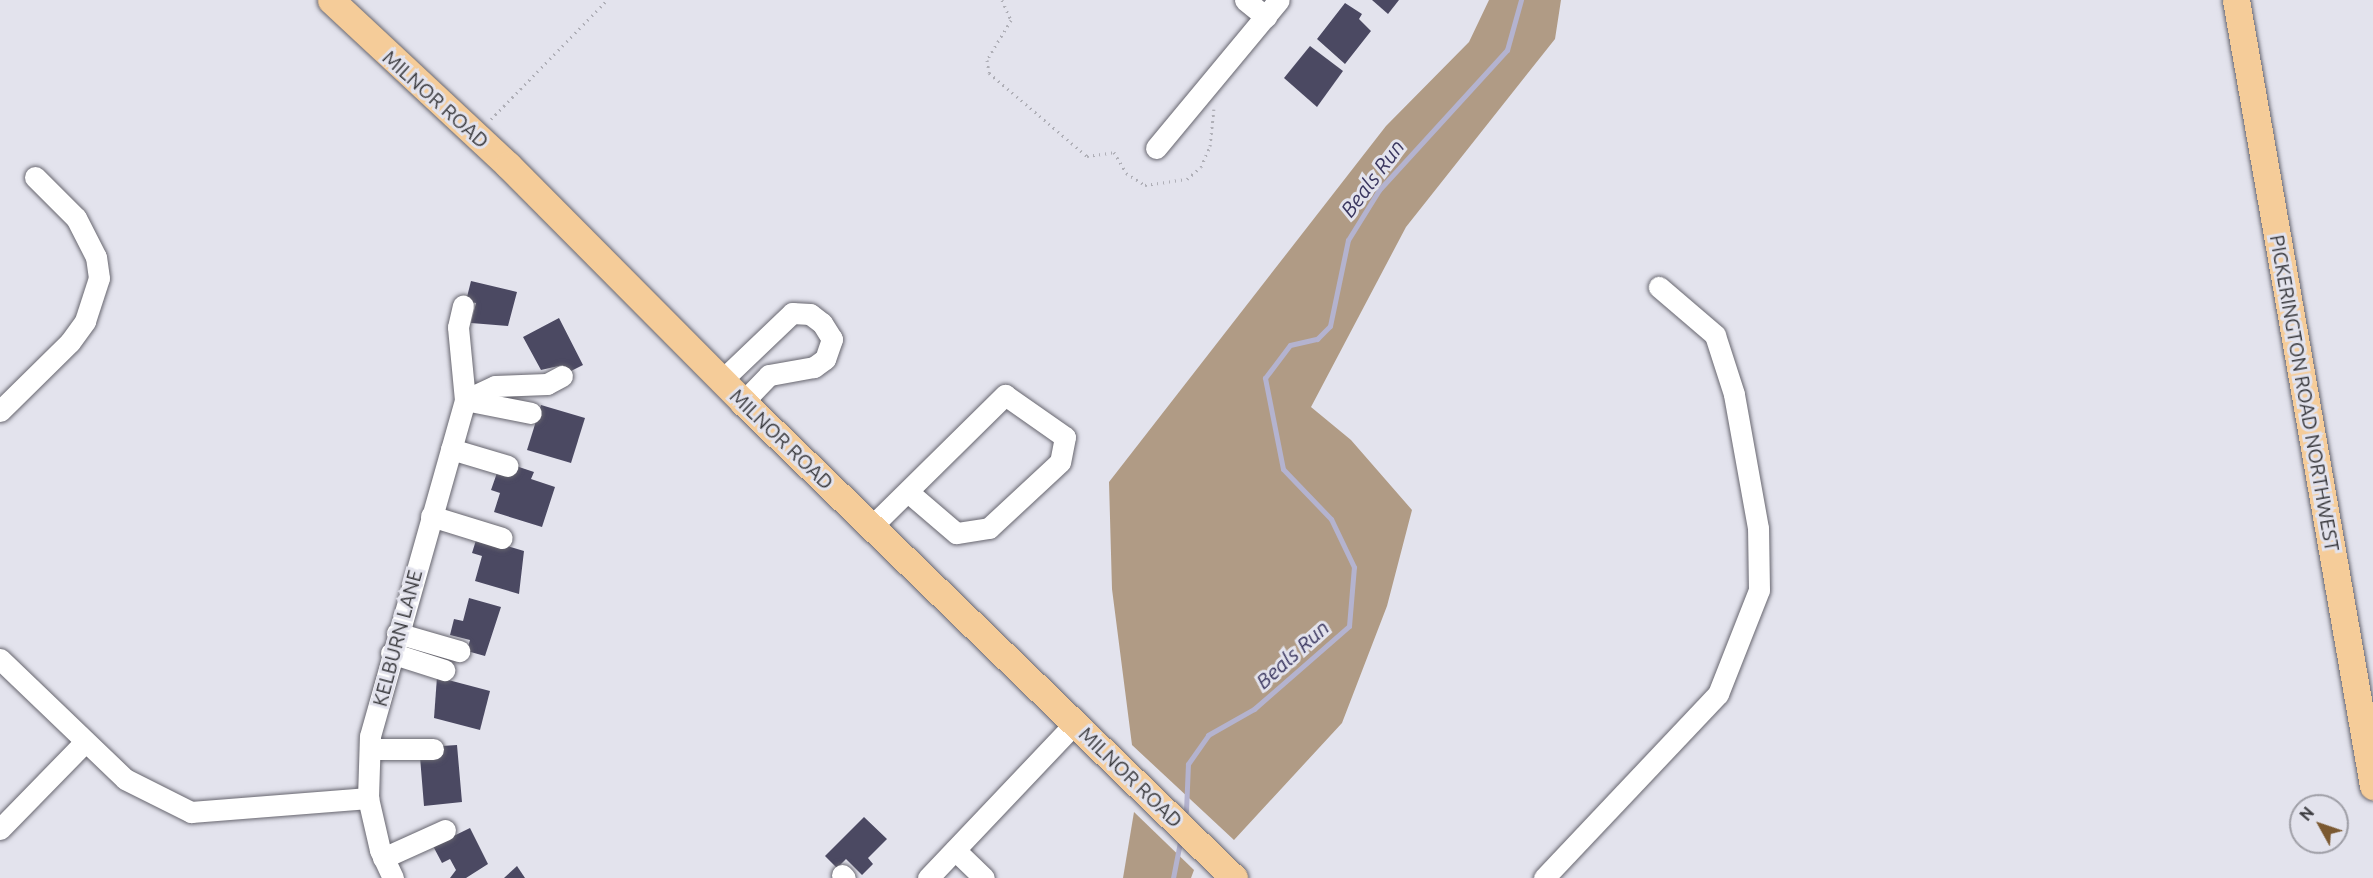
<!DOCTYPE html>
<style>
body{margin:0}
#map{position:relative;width:2373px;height:878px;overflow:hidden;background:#e3e3ed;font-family:Ubuntu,sans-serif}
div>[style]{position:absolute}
.forest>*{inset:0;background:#b09b85}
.stream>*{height:5px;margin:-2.5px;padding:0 2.5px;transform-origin:2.5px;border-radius:2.5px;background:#b4b3cf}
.building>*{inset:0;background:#4b4962}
.path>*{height:3px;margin-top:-1.5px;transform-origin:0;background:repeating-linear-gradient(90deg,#afafb7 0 1.5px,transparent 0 6px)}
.roads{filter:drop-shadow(0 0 2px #67666f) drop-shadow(0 0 2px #67666f)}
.minor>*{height:21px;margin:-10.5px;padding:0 10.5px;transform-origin:10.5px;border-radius:10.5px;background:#fff}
.major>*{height:27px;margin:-13.5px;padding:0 13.5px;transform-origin:13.5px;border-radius:13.5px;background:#f5cc99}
span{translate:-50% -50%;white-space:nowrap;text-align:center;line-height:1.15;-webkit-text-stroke:6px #e3e3ed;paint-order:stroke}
.street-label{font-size:20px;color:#39393d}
.water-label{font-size:21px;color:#3a365f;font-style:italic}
.north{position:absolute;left:2289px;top:794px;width:60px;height:60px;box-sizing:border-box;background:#e3e3ed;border:2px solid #9f9fa7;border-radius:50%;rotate:310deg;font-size:16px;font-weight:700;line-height:24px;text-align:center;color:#39393d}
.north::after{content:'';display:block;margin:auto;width:21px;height:27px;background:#7b5931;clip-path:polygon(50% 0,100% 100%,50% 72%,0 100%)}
</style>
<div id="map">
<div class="forest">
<i style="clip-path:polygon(1489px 0,1561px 0,1555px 39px,1406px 227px,1311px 407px,1351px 440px,1412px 510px,1387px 606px,1342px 723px,1234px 840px,1132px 745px,1112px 589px,1109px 482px,1386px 126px,1469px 42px)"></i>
<i style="clip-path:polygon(1134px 812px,1194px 870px,1191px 878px,1123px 878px)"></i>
</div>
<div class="stream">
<i style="left:1186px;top:811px;width:47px;rotate:-87.6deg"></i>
<i style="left:1188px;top:764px;width:35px;rotate:-55deg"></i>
<i style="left:1208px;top:735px;width:53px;rotate:-29.5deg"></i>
<i style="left:1254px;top:709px;width:126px;rotate:-41.1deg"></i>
<i style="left:1349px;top:626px;width:59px;rotate:-85.2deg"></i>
<i style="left:1354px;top:567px;width:53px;rotate:-115.6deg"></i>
<i style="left:1331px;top:519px;width:69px;rotate:-133.8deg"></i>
<i style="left:1283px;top:469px;width:93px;rotate:-101.2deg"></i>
<i style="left:1265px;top:378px;width:41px;rotate:-52.9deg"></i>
<i style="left:1290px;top:345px;width:28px;rotate:-13deg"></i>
<i style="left:1317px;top:339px;width:18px;rotate:-45deg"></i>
<i style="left:1330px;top:326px;width:88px;rotate:-78.2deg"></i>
<i style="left:1348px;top:240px;width:59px;rotate:-58.2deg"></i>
<i style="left:1379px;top:190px;width:190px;rotate:-47.6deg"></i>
<i style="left:1507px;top:50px;width:52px;rotate:-74.4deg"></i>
<i style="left:1173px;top:878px;width:38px;rotate:-79deg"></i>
</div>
<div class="building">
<i style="clip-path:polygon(1372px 0,1399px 0,1388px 14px)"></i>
<i style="clip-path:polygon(1345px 3px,1362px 14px,1359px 19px,1371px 31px,1345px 64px,1317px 39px)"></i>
<i style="clip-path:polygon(1310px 46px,1343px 71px,1317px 107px,1284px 78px)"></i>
<i style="clip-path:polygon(471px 281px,517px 292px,508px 326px,471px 323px,476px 303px,466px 301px)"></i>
<i style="clip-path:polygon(559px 318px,583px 365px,567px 373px,563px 365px,541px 370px,523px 337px)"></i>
<i style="clip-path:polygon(541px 405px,585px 418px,571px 463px,527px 450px)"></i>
<i style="clip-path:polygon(516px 466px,534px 472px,531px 479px,555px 487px,542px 527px,494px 512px,500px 493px,491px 490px,498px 470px,514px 475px)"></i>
<i style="clip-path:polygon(477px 537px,524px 551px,519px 594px,475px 581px,482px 556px,472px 553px)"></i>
<i style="clip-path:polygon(469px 598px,501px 607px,485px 656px,467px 651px,470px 640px,450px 635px,454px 619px,463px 621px)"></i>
<i style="clip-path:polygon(437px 677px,490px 691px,480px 730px,434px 718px)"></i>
<i style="clip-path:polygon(457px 745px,462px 802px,424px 806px,420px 757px,443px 755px,442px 746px)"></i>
<i style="clip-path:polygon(864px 817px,887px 839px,868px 858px,873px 864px,862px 875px,846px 859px,837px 868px,825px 856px)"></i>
<i style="clip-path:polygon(470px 828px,488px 864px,466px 878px,450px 878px,456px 870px,450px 859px,442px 863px,433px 846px)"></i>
<i style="clip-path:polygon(517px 866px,525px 878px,504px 878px)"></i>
</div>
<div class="path">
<i style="left:1002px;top:0;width:22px;rotate:66deg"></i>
<i style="left:1011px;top:20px;width:47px;rotate:121deg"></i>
<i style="left:987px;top:60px;width:13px;rotate:81deg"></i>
<i style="left:989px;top:73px;width:128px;rotate:40.3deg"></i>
<i style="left:1087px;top:156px;width:27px;rotate:-8deg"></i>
<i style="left:1114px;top:152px;width:24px;rotate:60deg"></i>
<i style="left:1126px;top:173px;width:22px;rotate:32deg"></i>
<i style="left:1145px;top:185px;width:42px;rotate:-8.1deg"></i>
<i style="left:1187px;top:179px;width:18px;rotate:-41deg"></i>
<i style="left:1201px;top:167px;width:23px;rotate:-67deg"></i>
<i style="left:1210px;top:146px;width:37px;rotate:-84deg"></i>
<i style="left:491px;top:119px;width:166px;rotate:-45.7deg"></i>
</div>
<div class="roads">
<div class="minor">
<i style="left:1245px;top:0;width:27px;rotate:39deg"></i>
<i style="left:1156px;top:148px;width:192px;rotate:-50.3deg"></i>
<i style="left:722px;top:380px;width:97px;rotate:-43.7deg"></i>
<i style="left:792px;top:313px;width:18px;rotate:3deg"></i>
<i style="left:810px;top:314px;width:15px;rotate:37deg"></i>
<i style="left:822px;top:323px;width:19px;rotate:58deg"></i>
<i style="left:832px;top:339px;width:21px;rotate:109deg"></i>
<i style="left:825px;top:359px;width:14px;rotate:144deg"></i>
<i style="left:814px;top:367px;width:46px;rotate:169.9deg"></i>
<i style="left:769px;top:375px;width:37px;rotate:134deg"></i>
<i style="left:465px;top:400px;width:33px;rotate:-25deg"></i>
<i style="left:495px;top:386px;width:52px;rotate:-2.2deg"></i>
<i style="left:547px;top:384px;width:17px;rotate:-28deg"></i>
<i style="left:465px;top:400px;width:67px;rotate:11.1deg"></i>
<i style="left:0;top:411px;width:98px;rotate:-44.6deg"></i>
<i style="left:70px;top:342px;width:26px;rotate:-54deg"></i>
<i style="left:85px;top:321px;width:45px;rotate:-72deg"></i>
<i style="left:99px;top:278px;width:21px;rotate:-98deg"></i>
<i style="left:96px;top:257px;width:44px;rotate:-117.1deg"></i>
<i style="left:76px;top:218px;width:58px;rotate:-135deg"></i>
<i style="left:451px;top:449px;width:59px;rotate:16.6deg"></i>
<i style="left:431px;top:516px;width:74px;rotate:17.2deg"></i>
<i style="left:872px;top:526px;width:187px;rotate:-44.6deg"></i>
<i style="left:1005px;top:395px;width:73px;rotate:35deg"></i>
<i style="left:1065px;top:437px;width:25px;rotate:101deg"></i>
<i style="left:1060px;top:462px;width:97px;rotate:137.1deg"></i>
<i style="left:989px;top:528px;width:33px;rotate:171deg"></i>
<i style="left:956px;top:533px;width:63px;rotate:-139.5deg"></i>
<i style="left:397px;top:633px;width:65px;rotate:16.2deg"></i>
<i style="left:391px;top:653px;width:56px;rotate:17.8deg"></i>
<i style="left:0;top:659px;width:173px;rotate:43.8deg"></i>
<i style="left:125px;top:779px;width:74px;rotate:26.6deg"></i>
<i style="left:191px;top:812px;width:178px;rotate:-4.5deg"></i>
<i style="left:370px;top:749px;width:63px"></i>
<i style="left:0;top:829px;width:122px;rotate:-45.7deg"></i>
<i style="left:955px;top:850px;width:40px;rotate:44deg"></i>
<i style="left:383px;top:858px;width:68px;rotate:-24.3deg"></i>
<i style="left:842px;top:875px;width:4px;rotate:45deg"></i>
<i style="left:393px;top:878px;width:31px;rotate:-115deg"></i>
<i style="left:380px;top:850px;width:53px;rotate:-103deg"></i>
<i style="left:368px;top:798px;width:62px;rotate:-88.2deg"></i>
<i style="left:370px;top:736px;width:349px;rotate:-74.2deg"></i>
<i style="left:465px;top:400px;width:73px;rotate:-95.5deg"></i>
<i style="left:458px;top:327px;width:22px;rotate:-77deg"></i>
<i style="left:928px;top:878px;width:214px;rotate:-46.5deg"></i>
<i style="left:1544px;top:878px;width:253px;rotate:-46.6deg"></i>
<i style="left:1718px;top:694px;width:112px;rotate:-68.5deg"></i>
<i style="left:1759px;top:590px;width:62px;rotate:-90.9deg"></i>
<i style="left:1758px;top:528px;width:136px;rotate:-100.2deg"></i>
<i style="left:1734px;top:394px;width:62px;rotate:-107.9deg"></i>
<i style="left:1715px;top:335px;width:74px;rotate:-139.4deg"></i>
</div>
<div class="major">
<i style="left:331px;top:0;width:242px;rotate:43deg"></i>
<i style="left:508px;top:165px;width:334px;rotate:45.2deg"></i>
<i style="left:743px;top:402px;width:684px;rotate:44.11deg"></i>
<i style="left:2236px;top:0;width:798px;rotate:80.11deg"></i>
</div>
</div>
<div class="street-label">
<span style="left:436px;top:99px;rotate:42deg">MILNOR ROAD</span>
<span style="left:2305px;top:393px;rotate:80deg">PICKERINGTON ROAD NORTHWEST</span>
<span style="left:782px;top:439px;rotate:44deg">MILNOR ROAD</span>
<span style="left:397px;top:638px;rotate:-75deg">KELBURN LANE</span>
<span style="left:1131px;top:777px;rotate:44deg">MILNOR ROAD</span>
</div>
<div class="water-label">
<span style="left:1372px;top:178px;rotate:-53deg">Beals Run</span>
<span style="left:1292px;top:654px;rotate:-42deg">Beals Run</span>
</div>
<div class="north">N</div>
</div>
